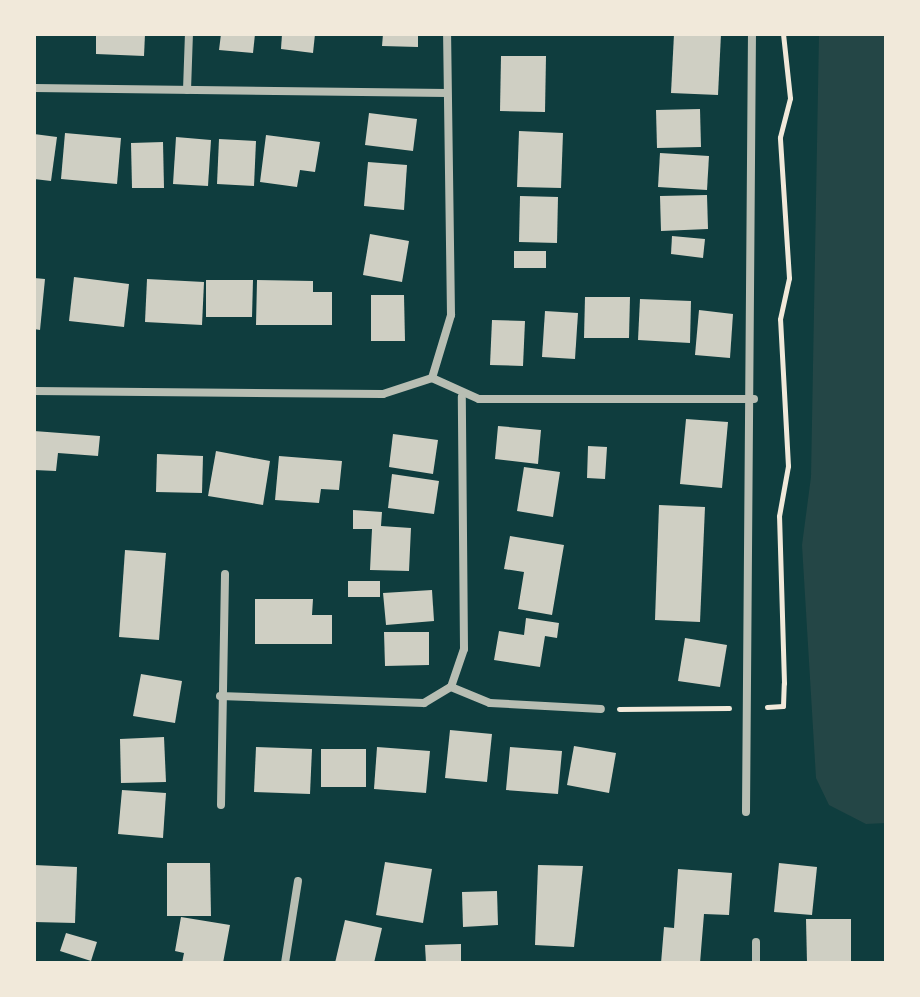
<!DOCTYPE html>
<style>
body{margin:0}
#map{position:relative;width:920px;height:997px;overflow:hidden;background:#0f3d3e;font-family:Ubuntu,sans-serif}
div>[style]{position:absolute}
.green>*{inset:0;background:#244646}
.building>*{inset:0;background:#cfcfc3}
.path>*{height:5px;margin:-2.5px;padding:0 2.5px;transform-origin:2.5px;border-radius:2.5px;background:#f1e9da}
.minor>*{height:8px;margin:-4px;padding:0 4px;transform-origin:4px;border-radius:4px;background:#b8beb3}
span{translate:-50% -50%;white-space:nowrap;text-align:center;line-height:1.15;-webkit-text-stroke:8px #f1e9da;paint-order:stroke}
.frame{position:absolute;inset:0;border:36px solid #f1e9da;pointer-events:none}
</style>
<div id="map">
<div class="green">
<i style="clip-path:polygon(819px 34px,886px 34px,886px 823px,866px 824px,829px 805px,816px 778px,802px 545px,811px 477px)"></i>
</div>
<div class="building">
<i style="clip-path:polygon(96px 34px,145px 34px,144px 56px,96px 54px)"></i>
<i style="clip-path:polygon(221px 34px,255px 34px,253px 53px,219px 50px)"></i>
<i style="clip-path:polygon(282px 34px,315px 34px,313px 53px,281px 49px)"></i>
<i style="clip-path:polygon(383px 34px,418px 34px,418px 47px,382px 46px)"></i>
<i style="clip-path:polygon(674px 34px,721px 34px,718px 95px,671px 93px)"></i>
<i style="clip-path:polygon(501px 56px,546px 56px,545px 112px,500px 111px)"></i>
<i style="clip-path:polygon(700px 109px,701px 147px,657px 148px,656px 110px)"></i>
<i style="clip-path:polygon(369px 113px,417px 119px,413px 151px,365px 145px)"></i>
<i style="clip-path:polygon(519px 131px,563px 133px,561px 188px,517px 187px)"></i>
<i style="clip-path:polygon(65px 133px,121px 138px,117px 184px,61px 179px)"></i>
<i style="clip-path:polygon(34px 134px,57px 137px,51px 181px,34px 179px)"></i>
<i style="clip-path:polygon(266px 135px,320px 142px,315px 172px,300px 170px,297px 187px,260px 182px)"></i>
<i style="clip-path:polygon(176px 137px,211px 140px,208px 186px,173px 184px)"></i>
<i style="clip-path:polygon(219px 139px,256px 141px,254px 186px,217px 184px)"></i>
<i style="clip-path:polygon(163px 142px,164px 188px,132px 188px,131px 143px)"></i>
<i style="clip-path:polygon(660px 153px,709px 156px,707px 190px,658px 187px)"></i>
<i style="clip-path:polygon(368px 162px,407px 165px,404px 210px,364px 206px)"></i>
<i style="clip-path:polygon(707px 195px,708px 229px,661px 231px,660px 196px)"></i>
<i style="clip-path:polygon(520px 196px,558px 197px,557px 243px,519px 242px)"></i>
<i style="clip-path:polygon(370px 234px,409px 241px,402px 282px,363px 275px)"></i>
<i style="clip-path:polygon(672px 236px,705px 239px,703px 258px,671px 254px)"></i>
<i style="clip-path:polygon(514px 251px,546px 251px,546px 268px,514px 268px)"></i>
<i style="clip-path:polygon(74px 277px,129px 284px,124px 327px,69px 321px)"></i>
<i style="clip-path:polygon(34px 278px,45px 279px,40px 330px,34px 329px)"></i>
<i style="clip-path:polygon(147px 279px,204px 282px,202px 325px,145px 322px)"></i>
<i style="clip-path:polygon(206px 280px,253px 280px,252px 317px,206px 317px)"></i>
<i style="clip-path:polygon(257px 280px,313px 281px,313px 292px,332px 292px,332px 325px,256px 325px)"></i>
<i style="clip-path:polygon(371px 295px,404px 295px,405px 341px,371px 341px)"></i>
<i style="clip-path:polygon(585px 297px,630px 297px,629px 338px,584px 338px)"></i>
<i style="clip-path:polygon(640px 299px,691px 301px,690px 343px,638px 340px)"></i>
<i style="clip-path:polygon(699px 310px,733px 314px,730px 358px,695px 355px)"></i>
<i style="clip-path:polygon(545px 311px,578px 313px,575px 359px,542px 357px)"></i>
<i style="clip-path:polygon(492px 320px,525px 321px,523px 366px,490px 365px)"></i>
<i style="clip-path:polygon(686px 419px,728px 422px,722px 488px,680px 484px)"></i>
<i style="clip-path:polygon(498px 426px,541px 430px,538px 464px,495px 459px)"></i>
<i style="clip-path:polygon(34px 431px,100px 436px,98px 456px,58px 453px,56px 471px,34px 470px)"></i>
<i style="clip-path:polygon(393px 434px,438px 440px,433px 474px,389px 467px)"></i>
<i style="clip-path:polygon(588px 446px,607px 447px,605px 479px,587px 478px)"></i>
<i style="clip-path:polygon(216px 451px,270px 461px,263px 505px,208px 496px)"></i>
<i style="clip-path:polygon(157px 454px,203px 456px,202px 493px,156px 492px)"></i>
<i style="clip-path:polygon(279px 456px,342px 461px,339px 490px,321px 489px,319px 503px,275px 500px)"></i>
<i style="clip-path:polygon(524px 467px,560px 472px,553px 517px,517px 511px)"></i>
<i style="clip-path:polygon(392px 474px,439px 481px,434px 514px,388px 508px)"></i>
<i style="clip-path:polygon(659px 505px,705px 507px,700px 622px,655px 620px)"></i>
<i style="clip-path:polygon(353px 510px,382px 512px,381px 526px,411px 528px,409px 571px,370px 570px,372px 529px,353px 529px)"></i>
<i style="clip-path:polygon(510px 536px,564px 545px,552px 615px,518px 609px,524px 572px,504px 569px)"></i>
<i style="clip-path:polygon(125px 550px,166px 553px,159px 640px,119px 637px)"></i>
<i style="clip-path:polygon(348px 581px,380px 581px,380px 597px,348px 597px)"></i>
<i style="clip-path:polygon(432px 590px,434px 621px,386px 625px,383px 593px)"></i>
<i style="clip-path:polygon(255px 599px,313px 599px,312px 615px,332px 615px,332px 644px,255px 644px)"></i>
<i style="clip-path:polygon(526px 618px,559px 623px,557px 638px,545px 636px,540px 667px,494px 660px,499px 631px,524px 635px)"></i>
<i style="clip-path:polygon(384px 632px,429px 632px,429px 665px,385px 666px)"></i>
<i style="clip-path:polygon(685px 638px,727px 645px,720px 687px,678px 681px)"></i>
<i style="clip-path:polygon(141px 674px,182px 681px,175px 723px,133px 716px)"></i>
<i style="clip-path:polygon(450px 730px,492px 734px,487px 782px,445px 778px)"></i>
<i style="clip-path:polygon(164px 737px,166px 782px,121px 783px,120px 739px)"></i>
<i style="clip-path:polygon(574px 746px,616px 753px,609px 793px,567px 785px)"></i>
<i style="clip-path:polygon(256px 747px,312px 749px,310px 794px,254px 792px)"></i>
<i style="clip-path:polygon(377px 747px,430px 751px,426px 793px,374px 789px)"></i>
<i style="clip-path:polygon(510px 747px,562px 751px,558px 794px,506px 790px)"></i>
<i style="clip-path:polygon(321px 749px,366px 749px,366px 787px,321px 787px)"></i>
<i style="clip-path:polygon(122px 790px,166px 793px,163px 838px,118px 834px)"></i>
<i style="clip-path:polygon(385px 862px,432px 869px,423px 923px,376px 915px)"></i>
<i style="clip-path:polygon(167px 863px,210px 863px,211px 916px,167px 916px)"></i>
<i style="clip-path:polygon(779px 863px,817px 867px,812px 915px,774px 912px)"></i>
<i style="clip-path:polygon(34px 865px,77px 867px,75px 923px,34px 922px)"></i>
<i style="clip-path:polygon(538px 865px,583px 866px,574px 947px,535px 945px)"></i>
<i style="clip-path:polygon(678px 869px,732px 873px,729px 915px,704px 914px,700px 963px,661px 963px,664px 927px,674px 928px)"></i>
<i style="clip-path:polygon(497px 891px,498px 925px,463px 927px,462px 892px)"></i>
<i style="clip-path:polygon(181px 917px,230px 925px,223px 963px,182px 963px,184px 953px,175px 951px)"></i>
<i style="clip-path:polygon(806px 919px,851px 919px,851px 963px,807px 963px)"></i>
<i style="clip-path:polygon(345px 920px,382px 928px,374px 963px,335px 963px)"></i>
<i style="clip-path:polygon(66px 933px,97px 942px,91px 961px,60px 951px)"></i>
<i style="clip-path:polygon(461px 944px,461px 963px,426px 963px,425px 945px)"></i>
</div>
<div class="path">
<i style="left:767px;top:707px;width:16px;rotate:-4deg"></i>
<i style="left:783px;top:706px;width:23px;rotate:-88deg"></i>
<i style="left:784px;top:683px;width:167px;rotate:-91.7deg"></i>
<i style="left:779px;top:516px;width:51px;rotate:-79.8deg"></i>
<i style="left:788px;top:466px;width:147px;rotate:-93.1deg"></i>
<i style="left:780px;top:319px;width:42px;rotate:-77.6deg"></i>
<i style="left:789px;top:278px;width:141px;rotate:-93.7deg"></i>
<i style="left:780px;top:137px;width:40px;rotate:-75.6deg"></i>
<i style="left:790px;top:98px;width:64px;rotate:-96.2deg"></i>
<i style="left:619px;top:709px;width:110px;rotate:-0.5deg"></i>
</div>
<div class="minor">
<i style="left:34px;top:88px;width:413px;rotate:0.7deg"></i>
<i style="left:187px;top:90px;width:56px;rotate:-88deg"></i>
<i style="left:432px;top:378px;width:51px;rotate:24.1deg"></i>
<i style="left:479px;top:399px;width:275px"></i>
<i style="left:34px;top:391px;width:349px;rotate:0.5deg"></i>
<i style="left:383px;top:394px;width:52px;rotate:-18.1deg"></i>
<i style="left:432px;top:378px;width:66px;rotate:-73.2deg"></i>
<i style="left:451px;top:315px;width:281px;rotate:-90.8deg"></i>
<i style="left:451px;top:687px;width:42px;rotate:22.3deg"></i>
<i style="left:490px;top:703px;width:111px;rotate:3.1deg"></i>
<i style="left:220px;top:696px;width:204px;rotate:2deg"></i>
<i style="left:424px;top:703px;width:31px;rotate:-31deg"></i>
<i style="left:451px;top:687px;width:40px;rotate:-71.1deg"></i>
<i style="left:464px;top:649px;width:252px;rotate:-90.5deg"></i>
<i style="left:221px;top:805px;width:231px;rotate:-89deg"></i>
<i style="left:746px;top:812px;width:778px;rotate:-89.56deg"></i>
<i style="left:285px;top:963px;width:83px;rotate:-81deg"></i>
<i style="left:756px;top:963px;width:21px;rotate:-90deg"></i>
</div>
<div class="frame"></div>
</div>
